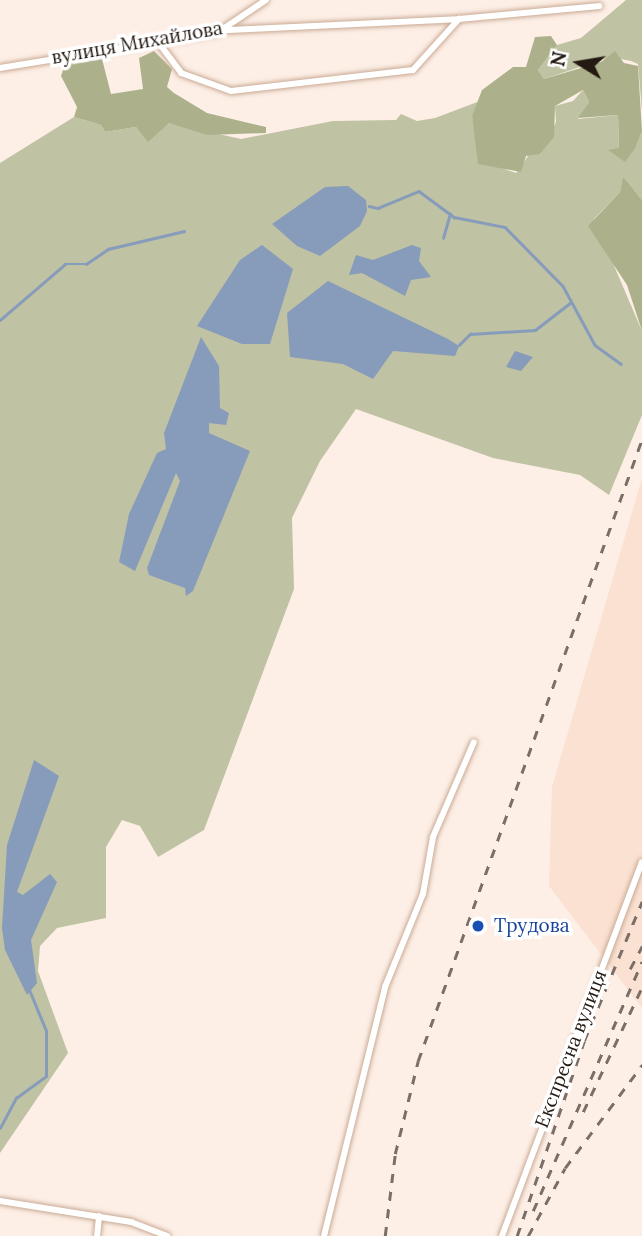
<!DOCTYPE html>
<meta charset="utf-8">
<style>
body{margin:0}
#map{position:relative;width:642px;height:1236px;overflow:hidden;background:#fdefe6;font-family:Lora,serif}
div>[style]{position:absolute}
.built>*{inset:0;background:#fae1d1}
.green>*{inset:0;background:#bfc2a3}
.forest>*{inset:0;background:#adb18b}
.water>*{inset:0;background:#879bbb}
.stream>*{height:2.5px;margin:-1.25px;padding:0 1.25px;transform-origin:1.25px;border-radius:1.25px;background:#879bbb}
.roads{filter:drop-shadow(0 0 2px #caaa95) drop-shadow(0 0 2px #caaa95)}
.street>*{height:6px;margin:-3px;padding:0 3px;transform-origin:3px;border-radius:3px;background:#fff}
.rail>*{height:2.5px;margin-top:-1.25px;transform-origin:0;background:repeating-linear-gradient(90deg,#7b6e66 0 9px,transparent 0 18px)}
.dots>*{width:19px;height:19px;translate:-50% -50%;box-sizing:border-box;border:4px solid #fff;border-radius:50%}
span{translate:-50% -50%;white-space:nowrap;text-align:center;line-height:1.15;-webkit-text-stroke:7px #fff;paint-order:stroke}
.street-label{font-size:19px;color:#251a12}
.transit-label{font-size:19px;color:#164399}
.left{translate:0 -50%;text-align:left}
.north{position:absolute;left:544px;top:28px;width:70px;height:70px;-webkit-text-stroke:5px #fff;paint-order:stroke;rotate:281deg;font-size:19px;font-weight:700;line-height:28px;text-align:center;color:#251a12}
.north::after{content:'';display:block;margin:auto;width:24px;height:32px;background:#251a12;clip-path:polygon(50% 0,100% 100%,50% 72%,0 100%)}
</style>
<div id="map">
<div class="built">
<i style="clip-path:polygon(642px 478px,642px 1008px,549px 886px,552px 787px)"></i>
</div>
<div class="green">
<i style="clip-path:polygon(626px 0,642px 0,642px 111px,638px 64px,631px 61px,610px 57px,544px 79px,538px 70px,557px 45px,581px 38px)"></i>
<i style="clip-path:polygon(583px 90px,589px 102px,578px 119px,618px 115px,619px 149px,609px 150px,636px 147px,642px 131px,642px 200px,623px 176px,620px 192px,594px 219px,642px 331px,642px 415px,609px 495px,580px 475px,493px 458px,356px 409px,320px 461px,292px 518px,294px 589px,204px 830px,158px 857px,140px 826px,122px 820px,106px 847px,106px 918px,57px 928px,40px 946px,38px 971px,68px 1053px,0 1153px,0 163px,74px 117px,101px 125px,105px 132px,136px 127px,144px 135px,169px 123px,241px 139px,333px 121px,396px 120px,401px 114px,417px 121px,435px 118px,480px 101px,472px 116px,479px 160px,516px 173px,531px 152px,540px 154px,545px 147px,556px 122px,555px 106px,573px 101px)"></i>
</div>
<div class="forest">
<i style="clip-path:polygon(551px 36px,557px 45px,538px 70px,544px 79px,601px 62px,615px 51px,624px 63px,638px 66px,642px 131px,636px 147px,625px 162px,608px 150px,619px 148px,618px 115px,578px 118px,589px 102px,583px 90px,555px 106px,554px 137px,540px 154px,526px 156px,521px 172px,478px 164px,472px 116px,482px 90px,513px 67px,526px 67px,535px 37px)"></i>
<i style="clip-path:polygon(154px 51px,172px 69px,167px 87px,174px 93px,207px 113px,266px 127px,266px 133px,207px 135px,169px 123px,148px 142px,136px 127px,105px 132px,101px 125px,74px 117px,77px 107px,61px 76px,67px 59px,101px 55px,111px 94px,143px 89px,139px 58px)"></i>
<i style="clip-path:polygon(623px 176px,642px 200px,642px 331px,627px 285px,588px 226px,620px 192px)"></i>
</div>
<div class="water">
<i style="clip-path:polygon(348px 186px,366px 200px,367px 211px,360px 226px,320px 256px,297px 246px,272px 224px,325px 187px)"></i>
<i style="clip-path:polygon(262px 245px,293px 269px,270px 344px,242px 344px,197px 326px,240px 260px)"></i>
<i style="clip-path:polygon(412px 245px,421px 248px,419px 261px,431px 277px,411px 280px,405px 296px,362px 273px,349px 275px,356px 255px,373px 260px)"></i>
<i style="clip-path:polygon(328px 281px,448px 339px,459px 346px,455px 356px,393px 351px,373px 379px,343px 364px,290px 357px,287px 313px)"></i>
<i style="clip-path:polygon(201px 337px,219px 366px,220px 408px,229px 413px,226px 425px,209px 423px,209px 433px,250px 451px,193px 591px,186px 596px,185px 588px,149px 575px,147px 568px,180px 481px,176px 473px,135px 571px,119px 562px,129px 514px,157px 453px,166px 449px,164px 433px)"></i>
<i style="clip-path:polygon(515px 351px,533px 357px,521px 371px,506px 367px)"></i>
<i style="clip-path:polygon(34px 760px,59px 776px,17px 892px,23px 895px,50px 874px,57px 882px,31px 940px,37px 983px,27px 995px,5px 950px,2px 928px,7px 845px)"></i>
</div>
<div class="stream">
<i style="left:369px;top:206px;width:9px;rotate:13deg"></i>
<i style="left:378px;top:208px;width:44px;rotate:-22.5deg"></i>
<i style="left:419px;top:191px;width:44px;rotate:36.6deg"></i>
<i style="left:454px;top:217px;width:52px;rotate:11.1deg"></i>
<i style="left:505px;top:227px;width:83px;rotate:45.5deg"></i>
<i style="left:563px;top:286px;width:67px;rotate:61.5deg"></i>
<i style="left:595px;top:345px;width:32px;rotate:36deg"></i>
<i style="left:443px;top:238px;width:25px;rotate:-74deg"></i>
<i style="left:0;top:320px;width:86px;rotate:-40.7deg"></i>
<i style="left:65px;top:264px;width:21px"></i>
<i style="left:86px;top:264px;width:27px;rotate:-34deg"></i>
<i style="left:108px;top:249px;width:78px;rotate:-13.3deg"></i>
<i style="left:459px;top:345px;width:16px;rotate:-45deg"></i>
<i style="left:470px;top:334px;width:65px;rotate:-3.5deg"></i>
<i style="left:535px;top:330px;width:44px;rotate:-37.6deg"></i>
<i style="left:0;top:1128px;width:34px;rotate:-62deg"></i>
<i style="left:16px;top:1098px;width:37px;rotate:-36deg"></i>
<i style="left:46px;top:1076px;width:45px;rotate:-90deg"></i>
<i style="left:46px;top:1031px;width:44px;rotate:-112.5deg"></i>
</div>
<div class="roads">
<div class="street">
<i style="left:227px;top:30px;width:232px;rotate:-2.7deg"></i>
<i style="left:158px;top:42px;width:39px;rotate:53deg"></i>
<i style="left:181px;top:73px;width:53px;rotate:19.8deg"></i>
<i style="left:231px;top:91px;width:183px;rotate:-6.6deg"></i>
<i style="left:413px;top:70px;width:69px;rotate:-48deg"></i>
<i style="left:459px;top:19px;width:141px;rotate:-5.3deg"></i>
<i style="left:0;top:68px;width:220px;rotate:-9.2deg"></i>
<i style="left:217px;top:33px;width:59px;rotate:-34deg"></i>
<i style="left:0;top:1201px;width:133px;rotate:9.1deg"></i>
<i style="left:131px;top:1222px;width:39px;rotate:21deg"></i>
<i style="left:97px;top:1236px;width:20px;rotate:-84deg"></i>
<i style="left:324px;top:1236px;width:256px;rotate:-76.2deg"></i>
<i style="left:385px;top:987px;width:100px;rotate:-67.8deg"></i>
<i style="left:423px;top:894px;width:58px;rotate:-80deg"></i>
<i style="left:433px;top:837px;width:103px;rotate:-66.7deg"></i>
<i style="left:502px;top:1236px;width:399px;rotate:-69.5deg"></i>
</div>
</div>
<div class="rail">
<i style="left:630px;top:969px;width:26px;rotate:-62deg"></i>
<i style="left:583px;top:1112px;width:138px;rotate:-64.7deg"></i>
<i style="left:533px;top:1211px;width:272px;rotate:-66.4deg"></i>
<i style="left:385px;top:1236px;width:83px;rotate:-83deg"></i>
<i style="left:395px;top:1154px;width:96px;rotate:-76.1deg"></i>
<i style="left:418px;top:1061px;width:661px;rotate:-70.19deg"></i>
<i style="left:517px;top:1236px;width:206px;rotate:-71deg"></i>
<i style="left:584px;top:1041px;width:151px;rotate:-67.4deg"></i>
<i style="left:528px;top:1236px;width:77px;rotate:-61.4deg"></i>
<i style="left:565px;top:1168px;width:129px;rotate:-53.2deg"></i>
</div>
<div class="dots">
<i style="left:478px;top:926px;background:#1a4fb4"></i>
</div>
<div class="street-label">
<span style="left:137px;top:43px;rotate:-10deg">вулиця Михайлова</span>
<span style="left:571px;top:1049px;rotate:-69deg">Експресна вулиця</span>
</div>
<div class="transit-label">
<span class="left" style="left:494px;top:926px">Трудова</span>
</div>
<div class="north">N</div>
</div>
